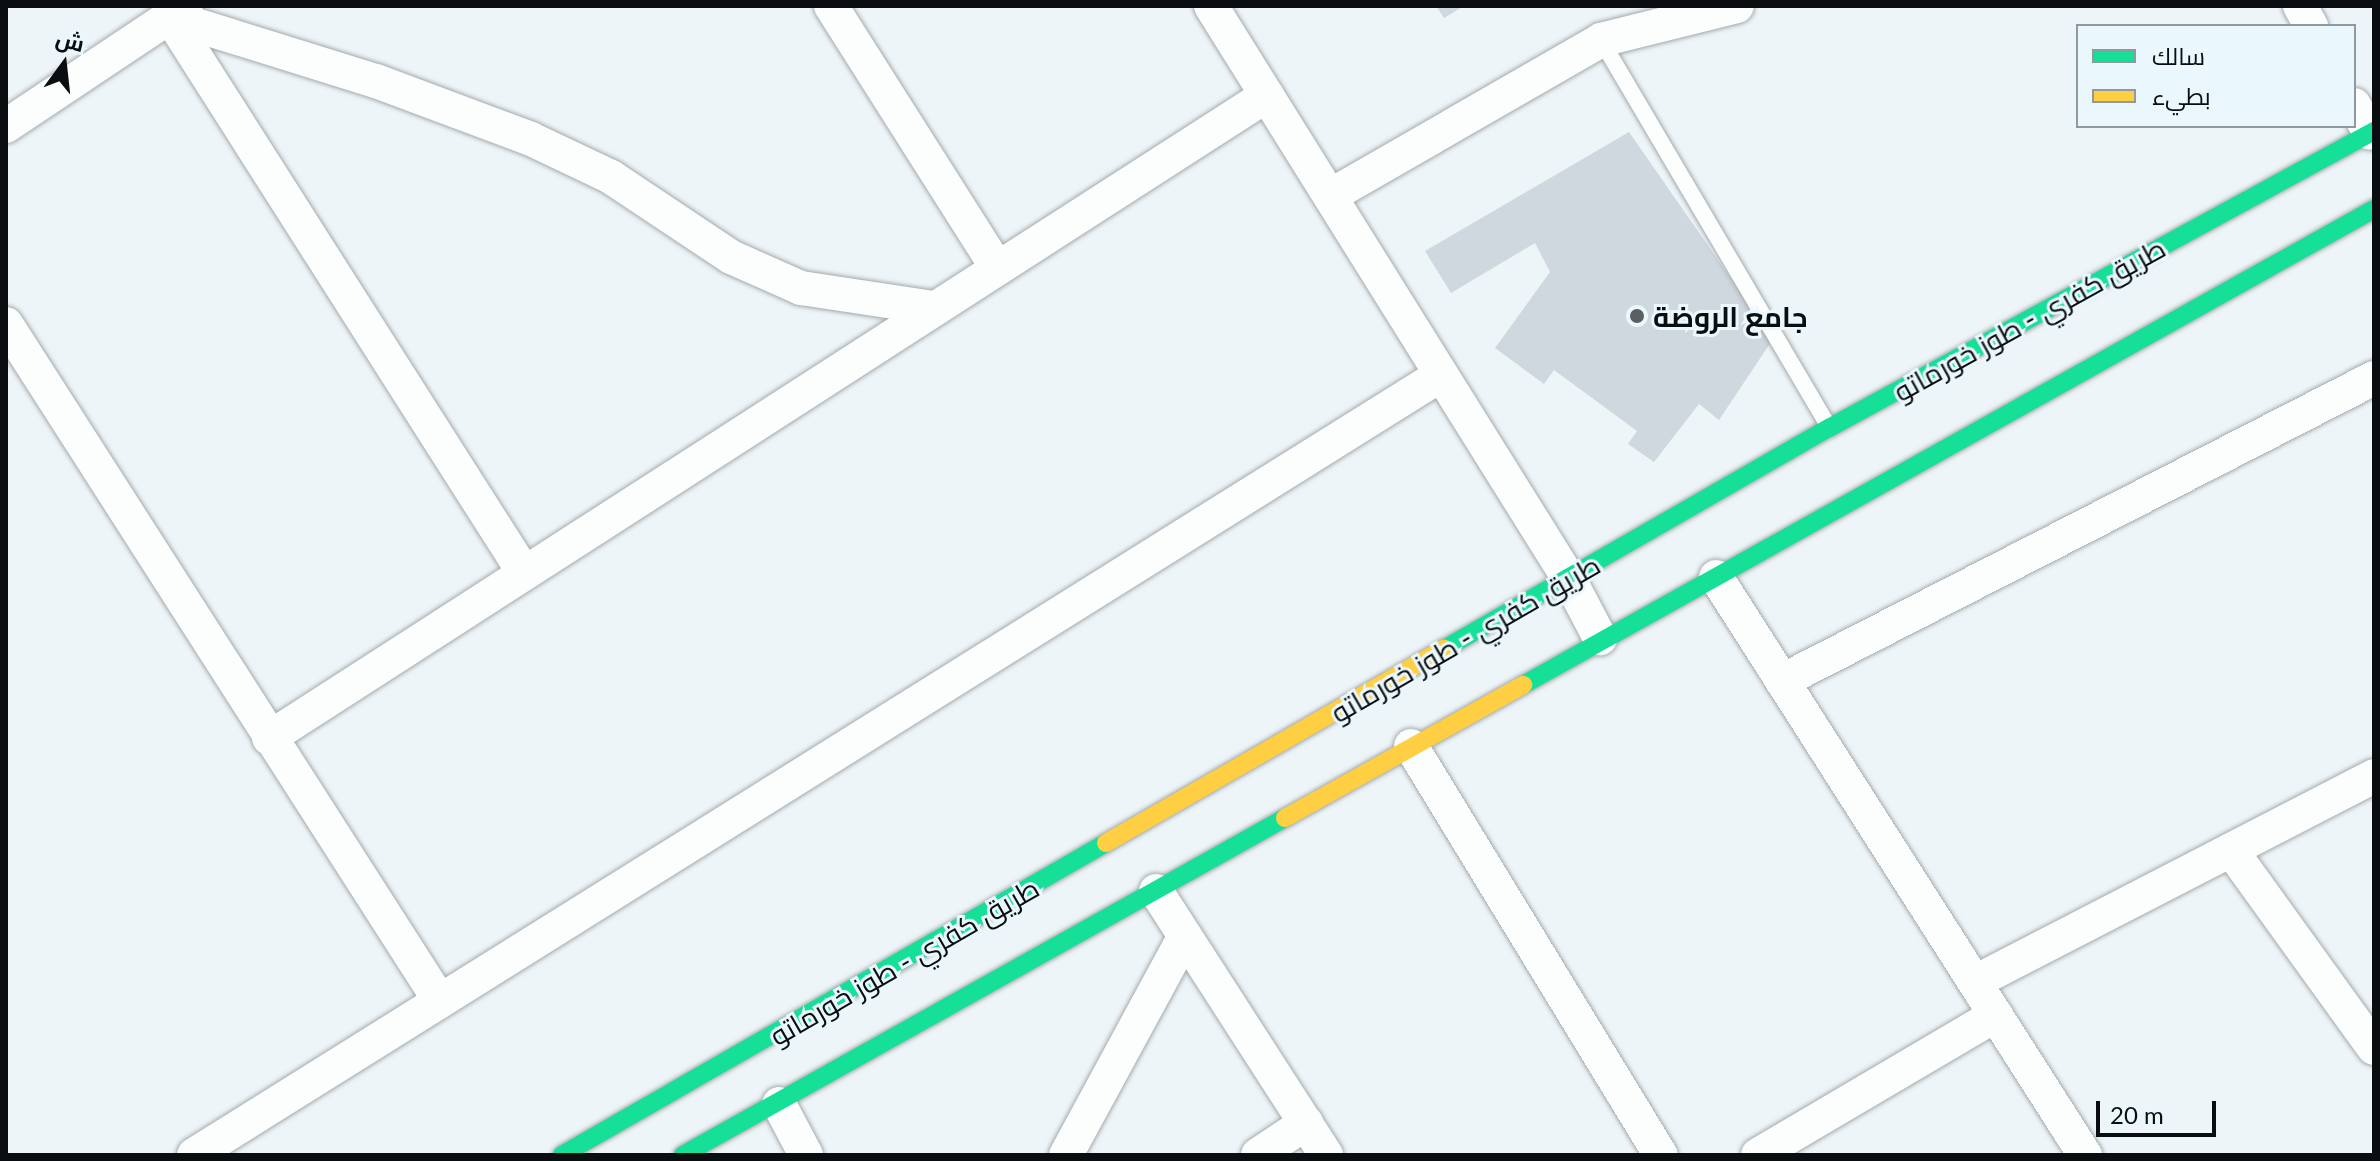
<!DOCTYPE html>
<meta charset="utf-8">
<style>
body{margin:0}
#map{position:relative;width:2380px;height:1161px;overflow:hidden;background:#eef5f8;font-family:Lato,Cairo,sans-serif}
div>[style]{position:absolute}
.building>*{inset:0;background:#cfd7df}
.roads{filter:drop-shadow(0 0 2px #a4aaac) drop-shadow(0 0 2px #a4aaac)}
.lane>*{height:16px;margin:-8px;padding:0 8px;transform-origin:8px;border-radius:8px;background:#fcfefe}
.street>*{height:34px;margin:-17px;padding:0 17px;transform-origin:17px;border-radius:17px;background:#fcfefe}
.fast>*{height:18px;margin:-9px;padding:0 9px;transform-origin:9px;border-radius:9px;background:#16e098}
.slow>*{height:18px;margin:-9px;padding:0 9px;transform-origin:9px;border-radius:9px;background:#ffcf43}
.dots>*{width:22px;height:22px;translate:-50% -50%;box-sizing:border-box;border:4px solid #eaf7fc;border-radius:50%}
span{translate:-50% -50%;white-space:nowrap;text-align:center;line-height:1.15;-webkit-text-stroke:6px #eaf7fc;paint-order:stroke}
.poi-label{font-size:28px;color:#0a0e10;font-weight:700}
.left{translate:0 -50%;text-align:left}
.street-label{font-size:28px;color:#0a0e10}
.frame{position:absolute;inset:0;border:8px solid #0a0e10;pointer-events:none}
.legend{position:absolute;left:2076px;top:24px;width:280px;height:104px;box-sizing:border-box;background:#eaf7fc;border:2px solid #909a9e;margin:0;padding:10px 14px;list-style:none;font-size:24px;color:#0a0e10}
.legend li{display:flex;align-items:center;gap:16px;height:40px}
.legend b{width:40px;border:2px solid #909a9e}
.north{position:absolute;left:24px;top:24px;width:80px;height:80px;-webkit-text-stroke:6px #eaf7fc;paint-order:stroke;rotate:15deg;font-size:22px;font-weight:700;line-height:32px;text-align:center;color:#0a0e10}
.north::after{content:'';display:block;margin:auto;width:28px;height:36px;background:#0a0e10;clip-path:polygon(50% 0,100% 100%,50% 72%,0 100%)}
.scale{position:absolute;left:2096px;top:1101px;width:120px;height:36px;box-sizing:border-box;border:4px solid #0a0e10;border-top:0;padding-left:10px;font-size:24px;line-height:28px;white-space:nowrap;color:#0a0e10;-webkit-text-stroke:6px #eaf7fc;paint-order:stroke}
</style>
<div id="map">
<div class="building">
<i style="clip-path:polygon(1436px 6px,1464px 6px,1444px 18px)"></i>
<i style="clip-path:polygon(1629px 132px,1773px 339px,1719px 420px,1699px 404px,1654px 462px,1628px 444px,1637px 431px,1554px 370px,1544px 384px,1495px 348px,1550px 272px,1535px 243px,1451px 293px,1425px 251px)"></i>
</div>
<div class="roads">
<div class="lane">
<i style="left:1601px;top:40px;width:447px;rotate:59.5deg"></i>
</div>
<div class="street">
<i style="left:831px;top:6px;width:310px;rotate:57.6deg"></i>
<i style="left:1211px;top:6px;width:676px;rotate:58deg"></i>
<i style="left:1569px;top:579px;width:67px;rotate:62.3deg"></i>
<i style="left:2300px;top:6px;width:23px;rotate:61deg"></i>
<i style="left:2354px;top:105px;width:32px;rotate:60deg"></i>
<i style="left:6px;top:126px;width:216px;rotate:-33.7deg"></i>
<i style="left:1330px;top:196px;width:313px;rotate:-29.9deg"></i>
<i style="left:1601px;top:40px;width:140px;rotate:-14deg"></i>
<i style="left:6px;top:324px;width:804px;rotate:57.34deg"></i>
<i style="left:523px;top:571px;width:657px;rotate:-122.5deg"></i>
<i style="left:170px;top:17px;width:216px;rotate:17.3deg"></i>
<i style="left:376px;top:81px;width:165px;rotate:20.5deg"></i>
<i style="left:531px;top:139px;width:89px;rotate:25.4deg"></i>
<i style="left:611px;top:177px;width:144px;rotate:33.7deg"></i>
<i style="left:731px;top:257px;width:77px;rotate:23.9deg"></i>
<i style="left:801px;top:288px;width:134px;rotate:8.6deg"></i>
<i style="left:1716px;top:577px;width:686px;rotate:57.45deg"></i>
<i style="left:1782px;top:681px;width:665px;rotate:-27.1deg"></i>
<i style="left:269px;top:738px;width:1187px;rotate:-32.79deg"></i>
<i style="left:1411px;top:746px;width:479px;rotate:58.6deg"></i>
<i style="left:2231px;top:850px;width:244px;rotate:54.2deg"></i>
<i style="left:1156px;top:891px;width:314px;rotate:57.2deg"></i>
<i style="left:1975px;top:982px;width:449px;rotate:-27.3deg"></i>
<i style="left:779px;top:1104px;width:58px;rotate:62.1deg"></i>
<i style="left:194px;top:1155px;width:1471px;rotate:-32.03deg"></i>
<i style="left:1066px;top:1155px;width:249px;rotate:-61.5deg"></i>
<i style="left:1258px;top:1155px;width:58px;rotate:-33.7deg"></i>
<i style="left:1758px;top:1155px;width:276px;rotate:-30.5deg"></i>
</div>
<div class="fast">
<i style="left:1444px;top:649px;width:444px;rotate:-29.9deg"></i>
<i style="left:1829px;top:428px;width:621px;rotate:-28.59deg"></i>
<i style="left:1523px;top:685px;width:975px;rotate:-29.22deg"></i>
<i style="left:562px;top:1155px;width:627px;rotate:-29.84deg"></i>
<i style="left:683px;top:1155px;width:690px;rotate:-29.24deg"></i>
</div>
<div class="slow">
<i style="left:1285px;top:818px;width:273px;rotate:-29.2deg"></i>
<i style="left:1106px;top:843px;width:390px;rotate:-29.9deg"></i>
</div>
</div>
<div class="dots">
<i style="left:1637px;top:316px;background:#5a5f61"></i>
</div>
<div class="poi-label">
<span class="left" style="left:1653px;top:316px">جامع الروضة</span>
</div>
<div class="street-label">
<span style="left:2029px;top:319px;rotate:-29deg">طريق كفري - طوز خورماتو</span>
<span style="left:1465px;top:638px;rotate:-30deg">طريق كفري - طوز خورماتو</span>
<span style="left:904px;top:961px;rotate:-30deg">طريق كفري - طوز خورماتو</span>
</div>
<div class="frame"></div>
<ul class="legend">
<li><b style="height:10px;background:#16e098"></b>سالك</li>
<li><b style="height:10px;background:#ffcf43"></b>بطيء</li>
</ul>
<div class="north">ش</div>
<div class="scale">20 m</div>
</div>
